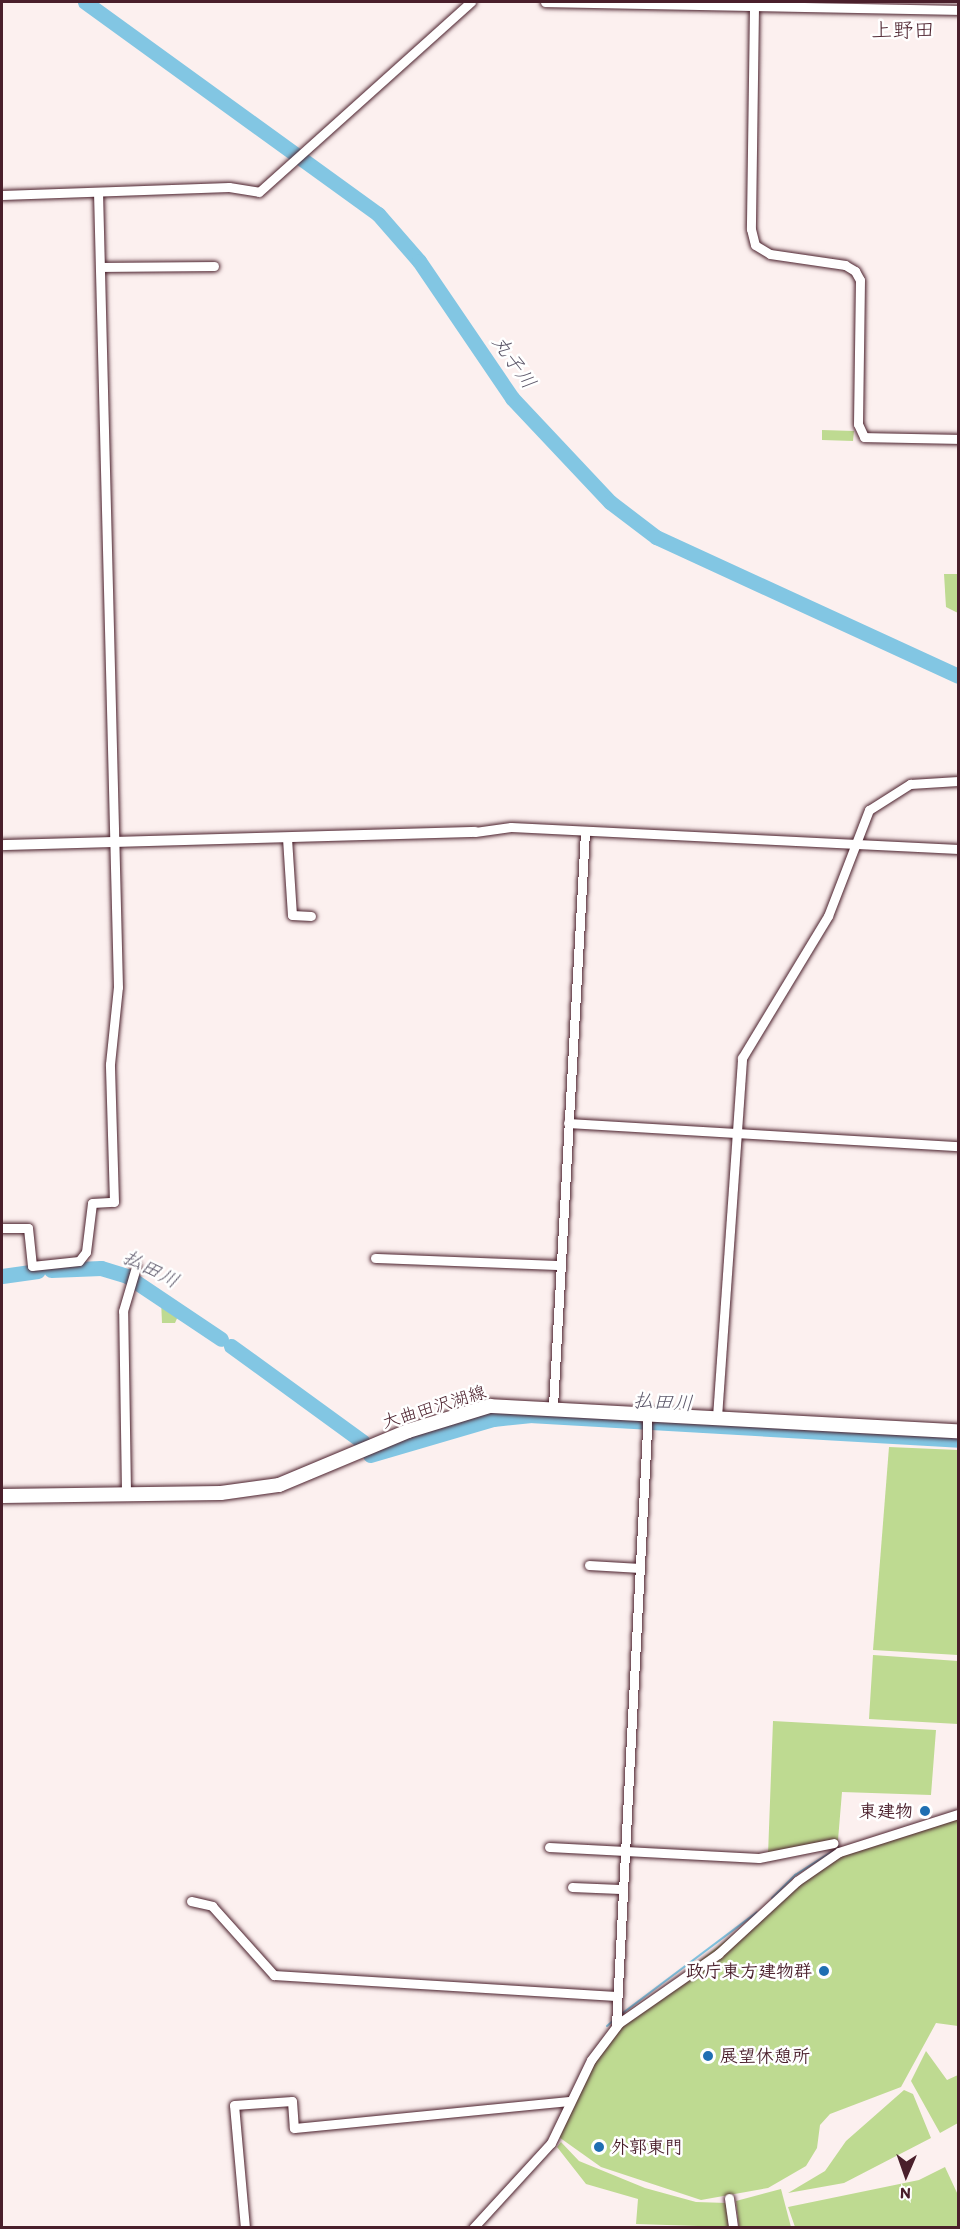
<!DOCTYPE html>
<meta charset="utf-8">
<style>
body{margin:0}
#map{position:relative;width:960px;height:2229px;overflow:hidden;background:#fcf0ef;font-family:Itim,"Klee One",sans-serif}
div>[style]{position:absolute}
.green>*{inset:0;background:#beda91}
.stream>*{height:2px;margin:-1px;padding:0 1px;transform-origin:1px;border-radius:1px;background:#82c6e3}
.river>*{height:15px;margin:-7.5px;padding:0 7.5px;transform-origin:7.5px;border-radius:7.5px;background:#82c6e3}
.roads{filter:drop-shadow(0 0 2px #4a1f2b) drop-shadow(0 0 2px #4a1f2b)}
.minor>*{height:9px;margin:-4.5px;padding:0 4.5px;transform-origin:4.5px;border-radius:4.5px;background:#fff}
.tertiary>*{height:10px;margin:-5px;padding:0 5px;transform-origin:5px;border-radius:5px;background:#fff}
.primary>*{height:14px;margin:-7px;padding:0 7px;transform-origin:7px;border-radius:7px;background:#fff}
.dots>*{width:16px;height:16px;translate:-50% -50%;box-sizing:border-box;border:3px solid #fff;border-radius:50%}
span{translate:-50% -50%;white-space:nowrap;text-align:center;line-height:1.15;-webkit-text-stroke:5px #fff;paint-order:stroke}
.street-label{font-size:18px;color:#4a1f2b}
.poi-label{font-size:18px;color:#4a1f2b;font-weight:700}
.right{translate:-100% -50%;text-align:right}
.left{translate:0 -50%;text-align:left}
.water-label{font-size:20px;color:#5e596b;font-style:italic}
.quarter-label{font-size:21px;color:#4a1f2b}
.frame{position:absolute;inset:0;border:3px solid #4a1f2b;pointer-events:none}
.north{position:absolute;left:876px;top:2145px;width:60px;height:60px;-webkit-text-stroke:4px #fff;paint-order:stroke;rotate:182deg;font-size:16px;font-weight:700;line-height:24px;text-align:center;color:#4a1f2b}
.north::after{content:'';display:block;margin:auto;width:21px;height:27px;background:#4a1f2b;clip-path:polygon(50% 0,100% 100%,50% 72%,0 100%)}
</style>
<div id="map">
<div class="green">
<i style="clip-path:polygon(822px 430px,854px 431px,853px 441px,822px 440px)"></i>
<i style="clip-path:polygon(944px 574px,958px 574px,958px 613px,946px 607px)"></i>
<i style="clip-path:polygon(161px 1300px,179px 1314px,175px 1323px,162px 1323px)"></i>
<i style="clip-path:polygon(889px 1447px,958px 1450px,958px 1655px,873px 1650px)"></i>
<i style="clip-path:polygon(873px 1655px,958px 1661px,958px 1724px,869px 1719px)"></i>
<i style="clip-path:polygon(773px 1721px,936px 1730px,931px 1795px,842px 1792px,838px 1840px,768px 1855px)"></i>
<i style="clip-path:polygon(958px 1814px,958px 2026px,936px 2023px,901px 2087px,830px 2114px,820px 2125px,817px 2148px,806px 2166px,768px 2188px,701px 2200px,601px 2167px,556px 2135px,578px 2083px,616px 2026px,839px 1852px)"></i>
<i style="clip-path:polygon(926px 2051px,947px 2080px,958px 2075px,958px 2123px,940px 2133px,911px 2081px)"></i>
<i style="clip-path:polygon(904px 2090px,913px 2094px,931px 2138px,844px 2183px,788px 2193px,825px 2171px,846px 2141px)"></i>
<i style="clip-path:polygon(561px 2142px,579px 2161px,645px 2188px,696px 2202px,727px 2203px,729px 2227px,636px 2224px,638px 2199px,586px 2184px,557px 2147px)"></i>
<i style="clip-path:polygon(945px 2167px,958px 2195px,958px 2227px,795px 2227px,788px 2207px,919px 2180px)"></i>
<i style="clip-path:polygon(781px 2189px,791px 2227px,739px 2227px,736px 2201px)"></i>
</div>
<div class="stream">
<i style="left:772px;top:1898px;width:33px;rotate:-45deg"></i>
<i style="left:795px;top:1875px;width:52px;rotate:-32.5deg"></i>
<i style="left:620px;top:2015px;width:171px;rotate:-36.9deg"></i>
<i style="left:607px;top:2026px;width:9px;rotate:-41deg"></i>
</div>
<div class="river">
<i style="left:85px;top:2px;width:362px;rotate:35.9deg"></i>
<i style="left:378px;top:214px;width:62px;rotate:48.9deg"></i>
<i style="left:419px;top:261px;width:166px;rotate:55.8deg"></i>
<i style="left:512px;top:398px;width:143px;rotate:46.7deg"></i>
<i style="left:610px;top:502px;width:58px;rotate:37.3deg"></i>
<i style="left:656px;top:537px;width:332px;rotate:24.7deg"></i>
<i style="left:51px;top:1270px;width:50px;rotate:-2.3deg"></i>
<i style="left:101px;top:1268px;width:27px;rotate:17deg"></i>
<i style="left:127px;top:1276px;width:113px;rotate:33.8deg"></i>
<i style="left:2px;top:1276px;width:36px;rotate:-8deg"></i>
<i style="left:231px;top:1346px;width:163px;rotate:36deg"></i>
<i style="left:370px;top:1455px;width:128px;rotate:-16.3deg"></i>
<i style="left:493px;top:1419px;width:36px;rotate:-6deg"></i>
<i style="left:529px;top:1415px;width:430px;rotate:3.3deg"></i>
</div>
<div class="roads">
<div class="minor">
<i style="left:545px;top:2px;width:413px;rotate:1.1deg"></i>
<i style="left:754px;top:7px;width:222px;rotate:90.8deg"></i>
<i style="left:751px;top:229px;width:16px;rotate:76deg"></i>
<i style="left:755px;top:245px;width:17px;rotate:31deg"></i>
<i style="left:770px;top:254px;width:76px;rotate:8.3deg"></i>
<i style="left:845px;top:265px;width:12px;rotate:31deg"></i>
<i style="left:855px;top:271px;width:10px;rotate:61deg"></i>
<i style="left:860px;top:280px;width:144px;rotate:90.8deg"></i>
<i style="left:858px;top:424px;width:14px;rotate:65deg"></i>
<i style="left:864px;top:437px;width:94px;rotate:1.2deg"></i>
<i style="left:2px;top:195px;width:227px;rotate:-2deg"></i>
<i style="left:229px;top:187px;width:30px;rotate:9deg"></i>
<i style="left:259px;top:192px;width:285px;rotate:-41.9deg"></i>
<i style="left:100px;top:267px;width:114px;rotate:-0.5deg"></i>
<i style="left:475px;top:832px;width:36px;rotate:-8deg"></i>
<i style="left:511px;top:827px;width:448px;rotate:2.8deg"></i>
<i style="left:287px;top:838px;width:77px;rotate:86.3deg"></i>
<i style="left:292px;top:915px;width:19px;rotate:3deg"></i>
<i style="left:568px;top:1123px;width:391px;rotate:3.4deg"></i>
<i style="left:2px;top:1228px;width:26px"></i>
<i style="left:28px;top:1228px;width:38px;rotate:84deg"></i>
<i style="left:32px;top:1266px;width:47px;rotate:-6.1deg"></i>
<i style="left:79px;top:1261px;width:11px;rotate:-52deg"></i>
<i style="left:86px;top:1252px;width:49px;rotate:-83deg"></i>
<i style="left:92px;top:1203px;width:22px;rotate:-3deg"></i>
<i style="left:114px;top:1202px;width:138px;rotate:-91.7deg"></i>
<i style="left:110px;top:1064px;width:77px;rotate:-84.1deg"></i>
<i style="left:118px;top:987px;width:795px;rotate:-91.44deg"></i>
<i style="left:375px;top:1258px;width:184px;rotate:2.2deg"></i>
<i style="left:553px;top:1406px;width:575px;rotate:-86.81deg"></i>
<i style="left:717px;top:1417px;width:360px;rotate:-86deg"></i>
<i style="left:742px;top:1058px;width:166px;rotate:-58.8deg"></i>
<i style="left:828px;top:916px;width:114px;rotate:-68.9deg"></i>
<i style="left:869px;top:810px;width:49px;rotate:-32.4deg"></i>
<i style="left:910px;top:784px;width:48px;rotate:-3.6deg"></i>
<i style="left:126px;top:1492px;width:181px;rotate:-90.9deg"></i>
<i style="left:123px;top:1311px;width:46px;rotate:-73.5deg"></i>
<i style="left:589px;top:1565px;width:51px;rotate:3.4deg"></i>
<i style="left:549px;top:1847px;width:210px;rotate:3deg"></i>
<i style="left:759px;top:1858px;width:76px;rotate:-11.3deg"></i>
<i style="left:572px;top:1887px;width:48px;rotate:2.4deg"></i>
<i style="left:191px;top:1901px;width:22px;rotate:13deg"></i>
<i style="left:212px;top:1906px;width:93px;rotate:48.1deg"></i>
<i style="left:274px;top:1975px;width:342px;rotate:3.5deg"></i>
<i style="left:616px;top:2026px;width:615px;rotate:-87.02deg"></i>
<i style="left:729px;top:2198px;width:30px;rotate:82deg"></i>
<i style="left:245px;top:2228px;width:123px;rotate:-95.1deg"></i>
<i style="left:234px;top:2105px;width:58px;rotate:-3.9deg"></i>
<i style="left:292px;top:2101px;width:27px;rotate:86deg"></i>
<i style="left:294px;top:2128px;width:277px;rotate:-5.6deg"></i>
<i style="left:473px;top:2228px;width:115px;rotate:-47.5deg"></i>
<i style="left:551px;top:2143px;width:92px;rotate:-64.3deg"></i>
<i style="left:591px;top:2060px;width:46px;rotate:-52.9deg"></i>
<i style="left:619px;top:2023px;width:121px;rotate:-34.9deg"></i>
<i style="left:718px;top:1954px;width:108px;rotate:-42.7deg"></i>
<i style="left:797px;top:1881px;width:51px;rotate:-34.6deg"></i>
<i style="left:839px;top:1852px;width:125px;rotate:-17.7deg"></i>
</div>
<div class="tertiary">
<i style="left:2px;top:845px;width:473px;rotate:-1.6deg"></i>
</div>
<div class="primary">
<i style="left:2px;top:1496px;width:219px;rotate:-0.8deg"></i>
<i style="left:221px;top:1493px;width:59px;rotate:-7.9deg"></i>
<i style="left:279px;top:1485px;width:140px;rotate:-22.7deg"></i>
<i style="left:408px;top:1431px;width:86px;rotate:-17deg"></i>
<i style="left:490px;top:1406px;width:469px;rotate:3.1deg"></i>
</div>
</div>
<div class="dots">
<i style="left:925px;top:1811px;background:#1f6fb2"></i>
<i style="left:824px;top:1971px;background:#1f6fb2"></i>
<i style="left:708px;top:2056px;background:#1f6fb2"></i>
<i style="left:599px;top:2147px;background:#1f6fb2"></i>
</div>
<div class="street-label">
<span style="left:434px;top:1407px;rotate:-17deg">大曲田沢湖線</span>
</div>
<div class="poi-label">
<span class="right" style="left:913px;top:1811px">東建物</span>
<span class="right" style="left:812px;top:1971px">政庁東方建物群</span>
<span class="left" style="left:720px;top:2056px">展望休憩所</span>
<span class="left" style="left:611px;top:2147px">外郭東門</span>
</div>
<div class="water-label">
<span style="left:514px;top:362px;rotate:55deg">丸子川</span>
<span style="left:151px;top:1269px;rotate:27deg">払田川</span>
<span style="left:663px;top:1402px;rotate:3deg">払田川</span>
</div>
<div class="quarter-label">
<span style="left:903px;top:30px">上野田</span>
</div>
<div class="frame"></div>
<div class="north">N</div>
</div>
